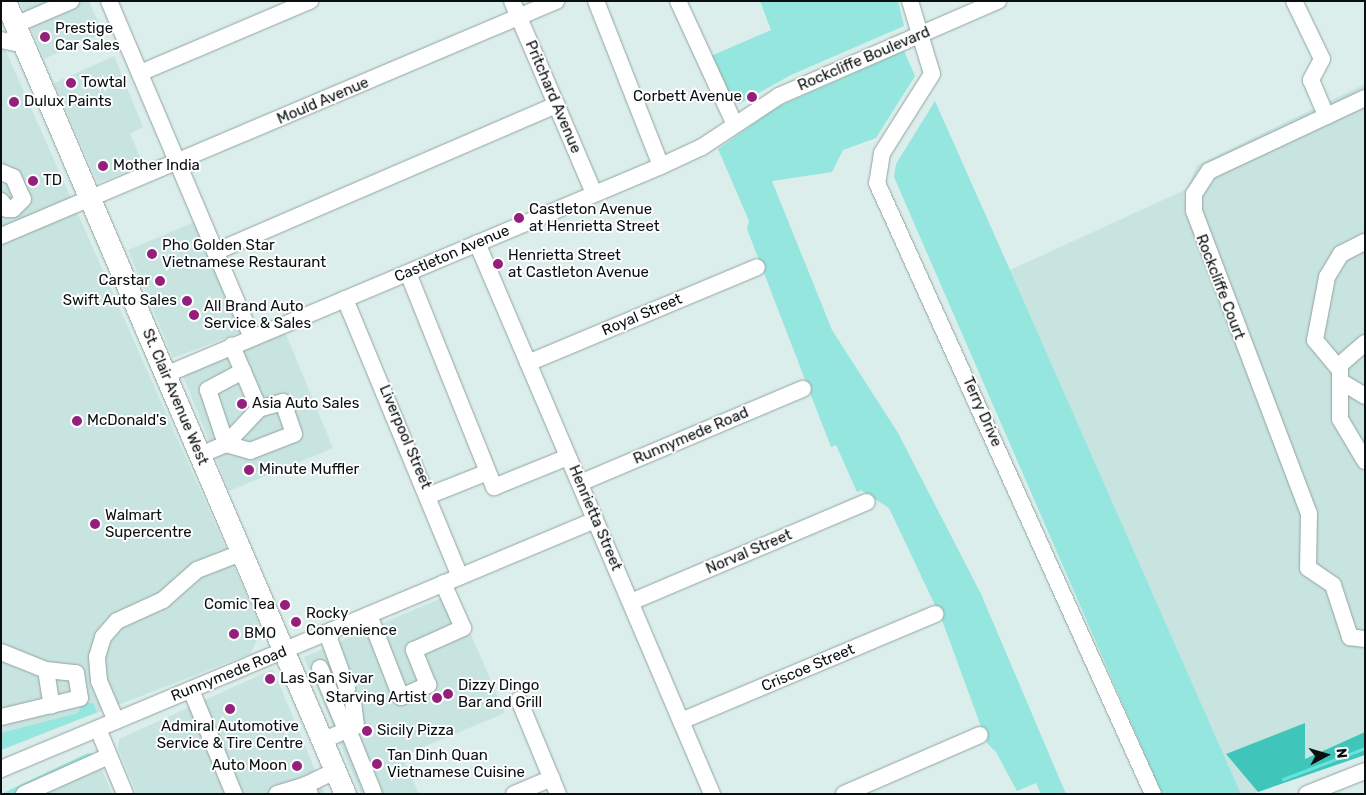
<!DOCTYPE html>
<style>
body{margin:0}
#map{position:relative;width:1366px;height:795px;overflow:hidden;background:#dbeeec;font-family:Rubik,sans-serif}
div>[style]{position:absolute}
.built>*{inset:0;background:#c8e4e0}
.green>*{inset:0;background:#95e6de}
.forest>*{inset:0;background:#40c5bb}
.stream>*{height:3px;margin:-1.5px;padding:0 1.5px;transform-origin:1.5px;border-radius:1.5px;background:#65e4d9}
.roads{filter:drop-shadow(0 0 1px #91a2a0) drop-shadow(0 0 1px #91a2a0)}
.minor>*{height:16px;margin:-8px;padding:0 8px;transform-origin:8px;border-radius:8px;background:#fff}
.major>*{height:21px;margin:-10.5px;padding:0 10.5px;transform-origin:10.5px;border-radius:10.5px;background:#fff}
.dots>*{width:14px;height:14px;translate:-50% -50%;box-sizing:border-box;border:2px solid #fff;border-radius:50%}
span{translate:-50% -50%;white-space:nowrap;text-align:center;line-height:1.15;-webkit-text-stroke:4px #fff;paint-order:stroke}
.poi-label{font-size:15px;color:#0a100f}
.left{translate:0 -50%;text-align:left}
.right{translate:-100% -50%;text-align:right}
.street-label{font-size:15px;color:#0a100f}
.frame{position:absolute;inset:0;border:2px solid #0a100f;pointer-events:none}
.north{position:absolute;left:1301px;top:730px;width:50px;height:50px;-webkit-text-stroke:4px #fff;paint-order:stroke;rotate:84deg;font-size:14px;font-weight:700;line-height:20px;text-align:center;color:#0a100f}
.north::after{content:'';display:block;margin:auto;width:18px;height:22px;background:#0a100f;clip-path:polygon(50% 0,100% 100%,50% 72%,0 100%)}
</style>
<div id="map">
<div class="built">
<i style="clip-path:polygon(20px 1px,89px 1px,103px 33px,44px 59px)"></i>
<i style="clip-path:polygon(1px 40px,258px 621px,259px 636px,250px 654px,1px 750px)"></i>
<i style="clip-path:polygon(114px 56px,143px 127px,130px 134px,144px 165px,98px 183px,54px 83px)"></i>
<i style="clip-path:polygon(1365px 84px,1365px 732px,1305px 759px,1253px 794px,1241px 794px,1010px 270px,1187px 189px,1197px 165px)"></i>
<i style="clip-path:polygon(209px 216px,255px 327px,173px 358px,128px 250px)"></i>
<i style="clip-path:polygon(285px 332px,333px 448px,229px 491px,183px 376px)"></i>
<i style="clip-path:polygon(453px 593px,505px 713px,402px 756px,419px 794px,361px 794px,304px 657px)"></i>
<i style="clip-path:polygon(273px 669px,325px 794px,137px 794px,118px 749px,119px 739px)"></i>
<i style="clip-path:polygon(99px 763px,112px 794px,27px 794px)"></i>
</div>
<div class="green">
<i style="clip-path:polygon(760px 1px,898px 1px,904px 26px,791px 75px,739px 104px,727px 93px,711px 56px,771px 30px)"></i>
<i style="clip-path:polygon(904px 51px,915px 76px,876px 138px,843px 150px,832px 172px,772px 181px,832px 330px,898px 433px,981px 594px,1066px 794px,1041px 794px,1036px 783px,1017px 791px,996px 752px,987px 743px,942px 620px,889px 508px,861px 490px,857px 492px,836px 445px,831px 447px,747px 229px,749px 221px,718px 149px,775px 108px)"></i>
<i style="clip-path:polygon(935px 101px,1010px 270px,1241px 794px,1162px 794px,894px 177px,896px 164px)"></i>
<i style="clip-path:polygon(83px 703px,93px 703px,97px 712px,1px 750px,1px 733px,78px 713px)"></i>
<i style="clip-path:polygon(88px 753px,94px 754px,17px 794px,1px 794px)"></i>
</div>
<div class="forest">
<i style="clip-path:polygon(1305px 723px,1305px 759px,1365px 732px,1365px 755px,1258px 792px,1226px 754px)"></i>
</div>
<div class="stream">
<i style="left:1283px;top:779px;width:88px;rotate:-20.7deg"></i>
</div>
<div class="roads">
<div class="minor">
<i style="left:109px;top:1px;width:366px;rotate:67deg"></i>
<i style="left:512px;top:1px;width:209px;rotate:66.9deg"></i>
<i style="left:596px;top:1px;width:177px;rotate:68.5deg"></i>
<i style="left:678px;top:1px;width:136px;rotate:65.3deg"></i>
<i style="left:910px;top:1px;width:76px;rotate:73.2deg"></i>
<i style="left:932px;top:74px;width:93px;rotate:122.3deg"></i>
<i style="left:882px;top:153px;width:30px;rotate:99deg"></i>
<i style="left:877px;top:183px;width:670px;rotate:65.69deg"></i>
<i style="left:1294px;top:1px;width:64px;rotate:64.2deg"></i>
<i style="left:1322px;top:59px;width:24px;rotate:118deg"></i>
<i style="left:1311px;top:80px;width:39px;rotate:67deg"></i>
<i style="left:15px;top:25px;width:61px;rotate:-23.2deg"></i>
<i style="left:1px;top:40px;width:24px;rotate:12deg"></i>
<i style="left:140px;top:73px;width:185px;rotate:-23deg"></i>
<i style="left:1365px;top:98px;width:172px;rotate:154.9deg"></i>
<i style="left:1209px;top:171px;width:27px;rotate:123deg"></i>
<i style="left:1194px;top:194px;width:17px;rotate:90deg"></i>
<i style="left:1194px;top:211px;width:323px;rotate:69.2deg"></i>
<i style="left:1309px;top:513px;width:55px;rotate:91deg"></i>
<i style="left:1308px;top:568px;width:30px;rotate:34deg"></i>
<i style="left:1333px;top:585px;width:55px;rotate:71.9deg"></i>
<i style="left:1350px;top:637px;width:15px;rotate:8deg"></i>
<i style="left:1px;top:172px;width:13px;rotate:23deg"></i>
<i style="left:13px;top:177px;width:24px;rotate:66deg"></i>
<i style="left:23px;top:199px;width:14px;rotate:135deg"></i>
<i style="left:13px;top:209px;width:6px;rotate:180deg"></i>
<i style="left:7px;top:209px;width:10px;rotate:-127deg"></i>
<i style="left:1px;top:236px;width:603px;rotate:-22.95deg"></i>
<i style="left:477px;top:243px;width:599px;rotate:66.9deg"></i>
<i style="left:215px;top:252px;width:372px;rotate:-23.3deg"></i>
<i style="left:408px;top:273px;width:231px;rotate:68.1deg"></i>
<i style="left:494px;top:487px;width:80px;rotate:-22.1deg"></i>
<i style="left:345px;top:299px;width:300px;rotate:67.5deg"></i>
<i style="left:1365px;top:343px;width:33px;rotate:139deg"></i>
<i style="left:1340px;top:365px;width:54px;rotate:90deg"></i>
<i style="left:1340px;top:419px;width:49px;rotate:59.2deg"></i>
<i style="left:528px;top:363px;width:248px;rotate:-22.7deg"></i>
<i style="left:1340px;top:370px;width:39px;rotate:-130deg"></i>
<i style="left:1315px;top:340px;width:64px;rotate:-79.2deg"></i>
<i style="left:1327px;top:277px;width:27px;rotate:-59deg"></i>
<i style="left:1341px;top:254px;width:27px;rotate:-27deg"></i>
<i style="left:243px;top:371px;width:40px;rotate:152deg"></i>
<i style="left:208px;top:390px;width:57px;rotate:71.6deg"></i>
<i style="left:226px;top:444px;width:48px;rotate:-46.7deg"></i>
<i style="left:165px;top:375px;width:538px;rotate:-22.85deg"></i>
<i style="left:661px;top:166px;width:45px;rotate:-24.9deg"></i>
<i style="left:702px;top:147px;width:92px;rotate:-33.5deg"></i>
<i style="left:779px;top:96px;width:239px;rotate:-23.5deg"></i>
<i style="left:1340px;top:381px;width:29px;rotate:31deg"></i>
<i style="left:200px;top:455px;width:28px;rotate:-23deg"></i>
<i style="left:226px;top:444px;width:25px;rotate:16deg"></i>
<i style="left:250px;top:451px;width:47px;rotate:-21.1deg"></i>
<i style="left:294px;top:434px;width:34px;rotate:-109deg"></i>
<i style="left:283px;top:402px;width:25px;rotate:164deg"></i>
<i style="left:259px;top:409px;width:69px;rotate:-113.2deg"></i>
<i style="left:580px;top:483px;width:242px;rotate:-22.9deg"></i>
<i style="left:430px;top:495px;width:62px;rotate:-21.6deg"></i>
<i style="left:631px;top:602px;width:256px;rotate:-23deg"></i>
<i style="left:369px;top:615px;width:88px;rotate:68.7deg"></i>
<i style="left:401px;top:697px;width:30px;rotate:-24deg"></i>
<i style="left:428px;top:685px;width:38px;rotate:-112deg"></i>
<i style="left:414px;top:650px;width:54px;rotate:-24.2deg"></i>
<i style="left:463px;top:628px;width:49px;rotate:-114deg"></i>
<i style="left:327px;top:633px;width:59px;rotate:70deg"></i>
<i style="left:1px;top:652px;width:48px;rotate:21.8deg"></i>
<i style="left:46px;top:670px;width:30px;rotate:6deg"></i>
<i style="left:76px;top:673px;width:25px;rotate:81deg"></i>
<i style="left:80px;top:698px;width:81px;rotate:166.5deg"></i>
<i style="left:320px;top:668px;width:67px;rotate:67.2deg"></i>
<i style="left:46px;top:670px;width:36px;rotate:81deg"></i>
<i style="left:191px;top:690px;width:113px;rotate:67.5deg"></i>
<i style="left:519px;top:700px;width:102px;rotate:67.5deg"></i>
<i style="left:116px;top:721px;width:43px;rotate:-113deg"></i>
<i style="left:99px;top:681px;width:24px;rotate:-95deg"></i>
<i style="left:97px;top:657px;width:21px;rotate:-73deg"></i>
<i style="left:103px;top:637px;width:21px;rotate:-49deg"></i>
<i style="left:117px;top:621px;width:51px;rotate:-24.5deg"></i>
<i style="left:163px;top:600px;width:45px;rotate:-41.4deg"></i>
<i style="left:197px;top:570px;width:47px;rotate:-21.1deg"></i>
<i style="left:681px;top:721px;width:276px;rotate:-22.8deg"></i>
<i style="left:98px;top:729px;width:70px;rotate:67.4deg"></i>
<i style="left:351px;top:737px;width:61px;rotate:68deg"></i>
<i style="left:322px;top:741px;width:37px;rotate:-24deg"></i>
<i style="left:356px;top:726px;width:25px;rotate:-97deg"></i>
<i style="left:1px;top:769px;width:644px;rotate:-22.74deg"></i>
<i style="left:24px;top:794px;width:93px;rotate:-24.1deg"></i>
<i style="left:277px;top:794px;width:30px;rotate:-17deg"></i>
<i style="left:310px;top:794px;width:10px;rotate:-114deg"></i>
<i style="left:306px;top:785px;width:32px;rotate:-26deg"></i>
<i style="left:514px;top:794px;width:41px;rotate:-22.8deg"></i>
<i style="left:844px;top:794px;width:148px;rotate:-23.5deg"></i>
<i style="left:1307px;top:794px;width:62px;rotate:-21.6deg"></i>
</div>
<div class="major">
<i style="left:5px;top:1px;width:863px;rotate:66.79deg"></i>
</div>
</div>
<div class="dots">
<i style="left:45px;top:37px;background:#941f7c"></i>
<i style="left:71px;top:83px;background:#941f7c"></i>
<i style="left:752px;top:97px;background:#941f7c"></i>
<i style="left:14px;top:102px;background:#941f7c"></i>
<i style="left:103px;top:166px;background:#941f7c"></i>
<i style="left:33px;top:181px;background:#941f7c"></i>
<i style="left:519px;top:218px;background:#941f7c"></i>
<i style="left:152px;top:254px;background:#941f7c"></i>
<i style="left:498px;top:264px;background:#941f7c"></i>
<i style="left:160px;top:281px;background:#941f7c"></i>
<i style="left:187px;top:301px;background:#941f7c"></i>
<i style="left:194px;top:315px;background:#941f7c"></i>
<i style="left:242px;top:404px;background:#941f7c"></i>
<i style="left:77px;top:421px;background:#941f7c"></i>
<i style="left:249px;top:470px;background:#941f7c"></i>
<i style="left:95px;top:524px;background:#941f7c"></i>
<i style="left:285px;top:605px;background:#941f7c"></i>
<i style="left:296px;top:622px;background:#941f7c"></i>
<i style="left:234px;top:634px;background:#941f7c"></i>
<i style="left:270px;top:679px;background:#941f7c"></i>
<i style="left:448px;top:694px;background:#941f7c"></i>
<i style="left:437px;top:698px;background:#941f7c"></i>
<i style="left:230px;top:709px;background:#941f7c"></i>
<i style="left:367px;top:731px;background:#941f7c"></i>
<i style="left:377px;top:764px;background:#941f7c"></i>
<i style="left:297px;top:766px;background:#941f7c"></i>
</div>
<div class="poi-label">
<span class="left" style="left:55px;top:37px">Prestige<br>Car Sales</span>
<span class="left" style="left:81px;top:83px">Towtal</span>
<span class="right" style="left:742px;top:97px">Corbett Avenue</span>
<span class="left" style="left:24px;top:102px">Dulux Paints</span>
<span class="left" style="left:113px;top:166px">Mother India</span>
<span class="left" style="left:43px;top:181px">TD</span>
<span class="left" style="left:529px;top:218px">Castleton Avenue<br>at Henrietta Street</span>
<span class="left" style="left:162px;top:254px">Pho Golden Star<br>Vietnamese Restaurant</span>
<span class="left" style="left:508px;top:264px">Henrietta Street<br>at Castleton Avenue</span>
<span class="right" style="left:150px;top:281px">Carstar</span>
<span class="right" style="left:177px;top:301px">Swift Auto Sales</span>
<span class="left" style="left:204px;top:315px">All Brand Auto<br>Service &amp; Sales</span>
<span class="left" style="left:252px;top:404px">Asia Auto Sales</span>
<span class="left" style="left:87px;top:421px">McDonald's</span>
<span class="left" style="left:259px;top:470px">Minute Muffler</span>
<span class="left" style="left:105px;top:524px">Walmart<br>Supercentre</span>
<span class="right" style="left:275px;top:605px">Comic Tea</span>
<span class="left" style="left:306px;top:622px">Rocky<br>Convenience</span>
<span class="left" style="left:244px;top:634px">BMO</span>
<span class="left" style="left:280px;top:679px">Las San Sivar</span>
<span class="left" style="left:458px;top:694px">Dizzy Dingo<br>Bar and Grill</span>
<span class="right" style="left:427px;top:698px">Starving Artist</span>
<span style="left:230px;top:735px">Admiral Automotive<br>Service &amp; Tire Centre</span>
<span class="left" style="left:377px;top:731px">Sicily Pizza</span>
<span class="left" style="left:387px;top:764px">Tan Dinh Quan<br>Vietnamese Cuisine</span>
<span class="right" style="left:287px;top:766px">Auto Moon</span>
</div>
<div class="street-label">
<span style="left:864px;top:59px;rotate:-23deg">Rockcliffe Boulevard</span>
<span style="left:553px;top:97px;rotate:67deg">Pritchard Avenue</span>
<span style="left:323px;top:101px;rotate:-23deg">Mould Avenue</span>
<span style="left:452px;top:254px;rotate:-23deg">Castleton Avenue</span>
<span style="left:1220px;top:287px;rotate:69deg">Rockcliffe Court</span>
<span style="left:642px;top:315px;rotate:-23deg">Royal Street</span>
<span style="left:175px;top:397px;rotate:67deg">St. Clair Avenue West</span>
<span style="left:982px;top:412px;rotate:66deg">Terry Drive</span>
<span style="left:691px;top:436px;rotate:-23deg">Runnymede Road</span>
<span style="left:405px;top:437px;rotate:67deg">Liverpool Street</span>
<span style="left:595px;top:518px;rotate:67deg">Henrietta Street</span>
<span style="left:749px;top:552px;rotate:-23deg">Norval Street</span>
<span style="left:808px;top:668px;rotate:-23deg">Criscoe Street</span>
<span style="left:229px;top:674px;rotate:-22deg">Runnymede Road</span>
</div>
<div class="frame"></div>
<div class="north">N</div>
</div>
